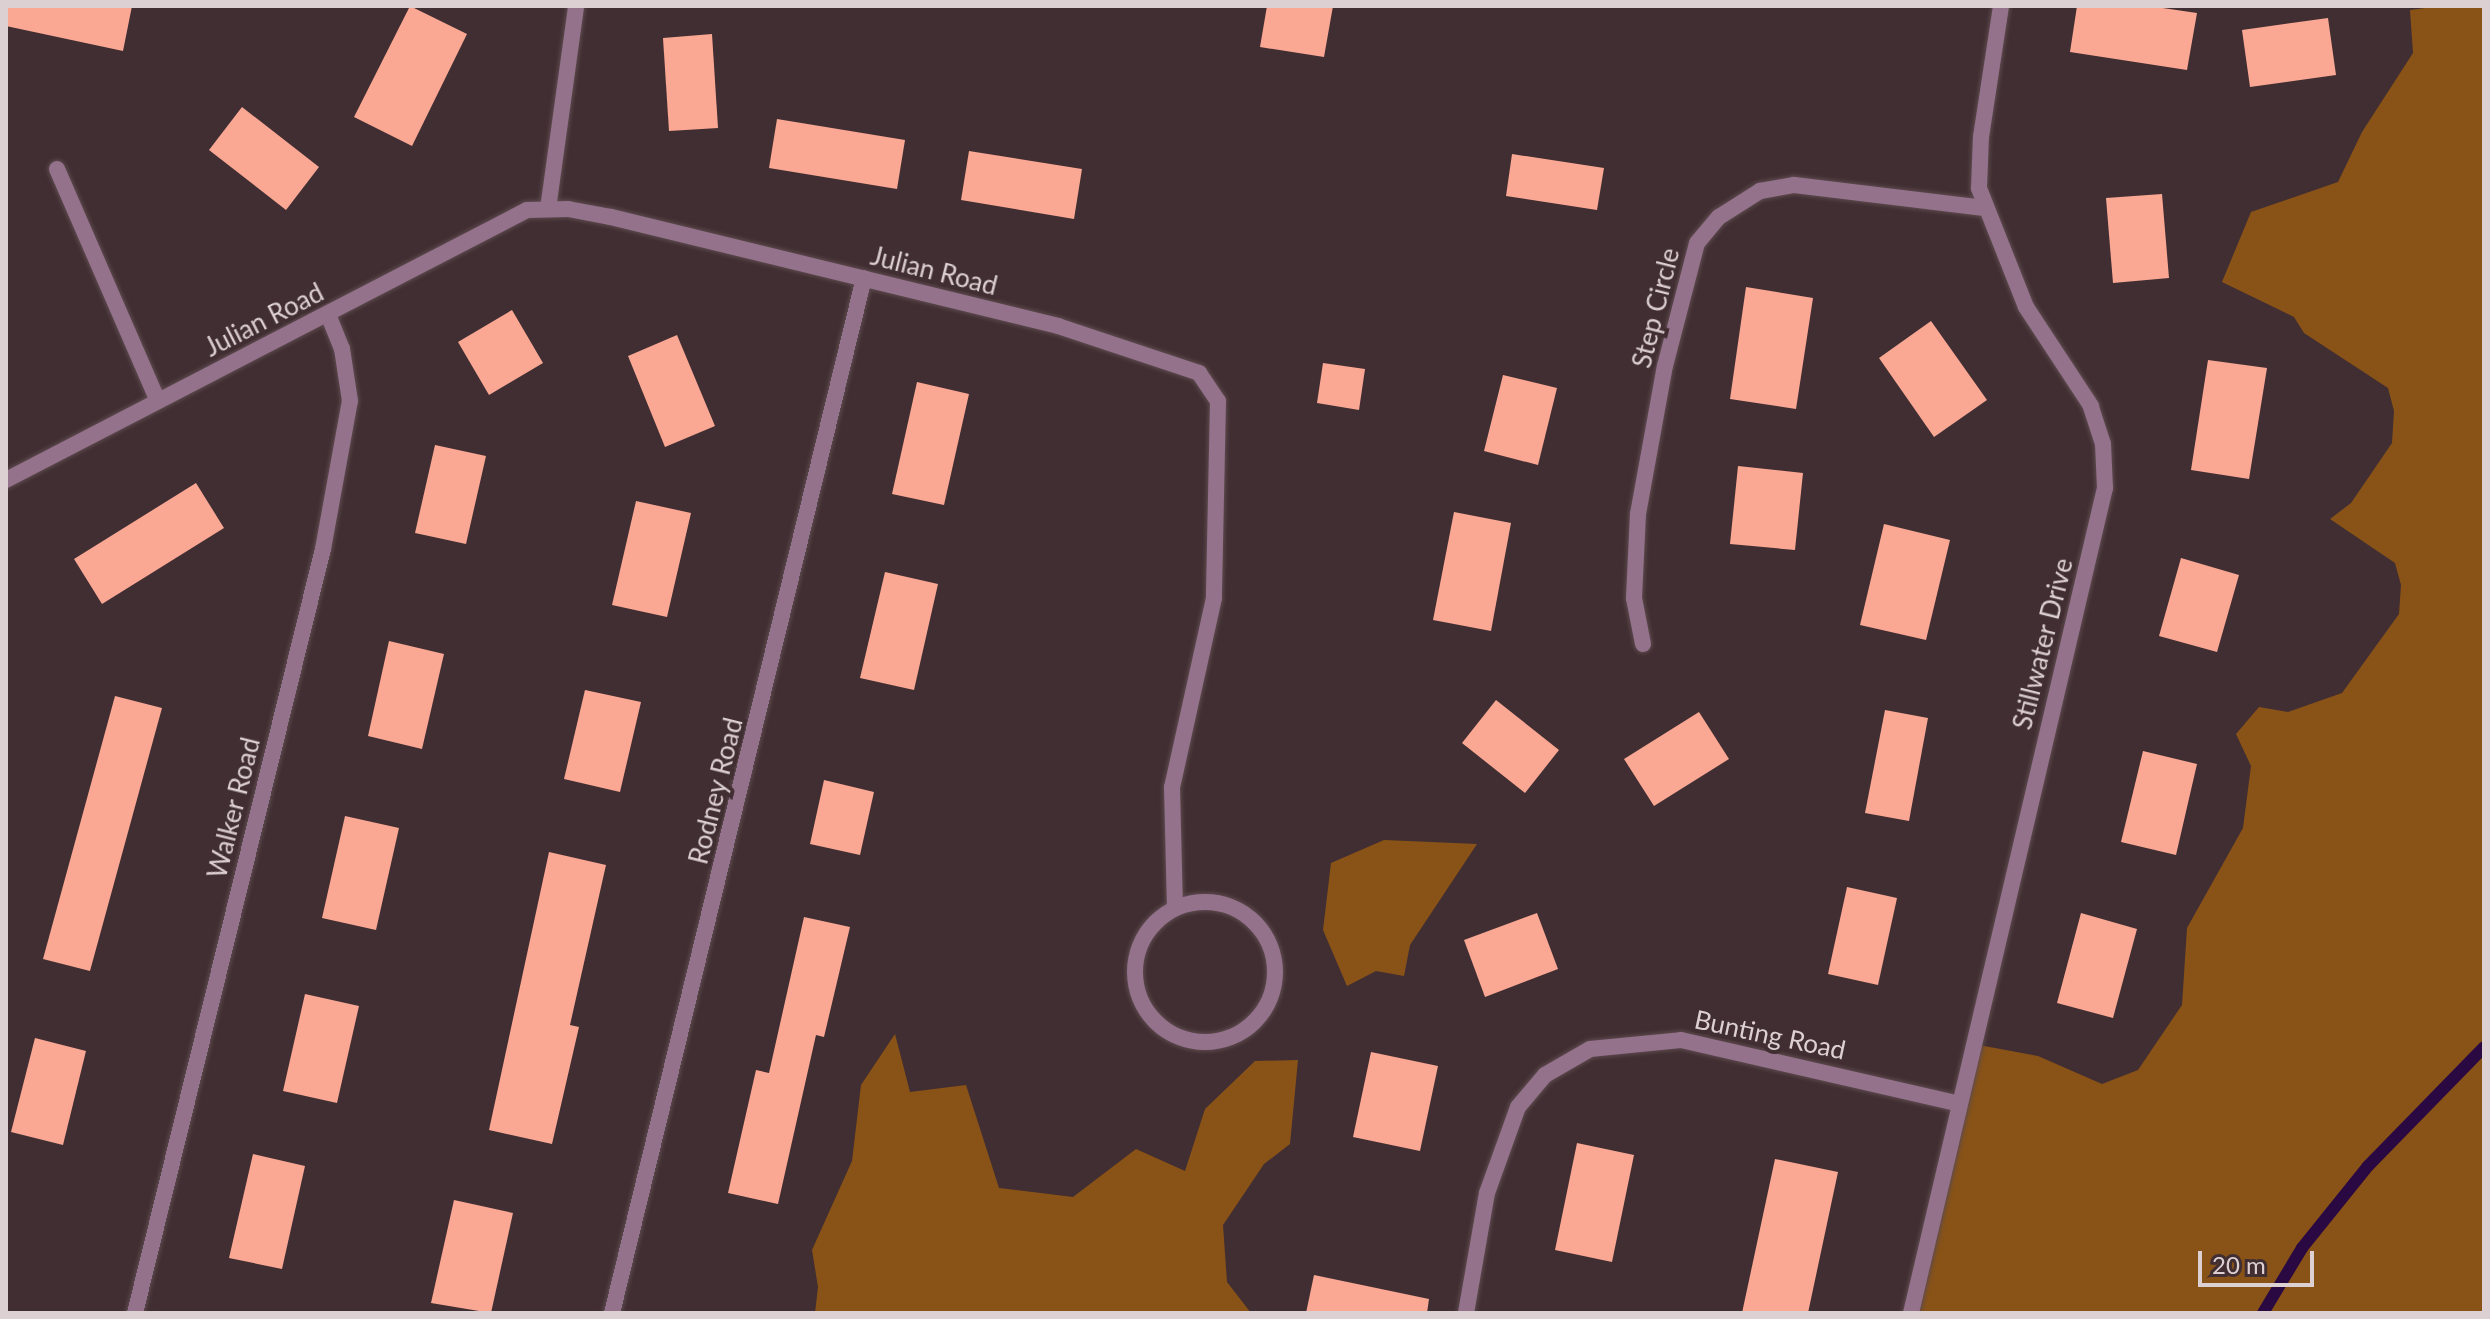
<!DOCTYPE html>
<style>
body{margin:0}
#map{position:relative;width:2490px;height:1319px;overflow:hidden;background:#412e32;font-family:Lato,sans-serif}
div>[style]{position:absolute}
.forest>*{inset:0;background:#895317}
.stream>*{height:12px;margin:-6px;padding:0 6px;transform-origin:6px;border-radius:6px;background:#2a0841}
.building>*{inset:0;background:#faa894}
.roads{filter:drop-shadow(0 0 2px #5d4b4f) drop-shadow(0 0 2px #5d4b4f)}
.street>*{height:16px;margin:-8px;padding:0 8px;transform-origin:8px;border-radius:8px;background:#95728b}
.street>.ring{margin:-8px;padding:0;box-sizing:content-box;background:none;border:16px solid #95728b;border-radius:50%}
span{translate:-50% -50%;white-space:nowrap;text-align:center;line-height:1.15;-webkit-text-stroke:8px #412e32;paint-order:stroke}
.street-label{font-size:26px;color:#ddd0d2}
.frame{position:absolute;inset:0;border:8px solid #ddd0d2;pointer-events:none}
.scale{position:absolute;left:2198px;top:1251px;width:116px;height:36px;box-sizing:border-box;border:4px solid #ddd0d2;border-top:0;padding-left:10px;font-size:24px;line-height:28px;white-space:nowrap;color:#ddd0d2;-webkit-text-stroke:6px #412e32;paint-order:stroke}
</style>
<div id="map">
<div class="forest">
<i style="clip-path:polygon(2441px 6px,2484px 6px,2484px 1313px,1909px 1313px,1968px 1043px,2038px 1056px,2102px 1084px,2138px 1070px,2182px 1005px,2187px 928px,2243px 828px,2251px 766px,2236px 734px,2259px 707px,2288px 712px,2342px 693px,2399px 614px,2401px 585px,2395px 563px,2330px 519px,2351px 503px,2392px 443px,2394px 411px,2388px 388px,2304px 333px,2294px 317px,2222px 282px,2251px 212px,2338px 182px,2362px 132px,2413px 53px,2410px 10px)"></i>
<i style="clip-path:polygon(1384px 840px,1477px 844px,1410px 945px,1404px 976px,1376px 971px,1347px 986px,1323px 930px,1331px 863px)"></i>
<i style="clip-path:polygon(895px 1034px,910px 1092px,966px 1085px,999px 1188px,1073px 1197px,1136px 1149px,1185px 1171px,1205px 1109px,1255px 1061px,1298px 1060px,1290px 1144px,1264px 1164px,1223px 1225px,1227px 1282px,1251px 1313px,815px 1313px,818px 1287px,812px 1250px,852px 1161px,861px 1085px)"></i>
</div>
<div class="stream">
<i style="left:2263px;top:1313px;width:76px;rotate:-59deg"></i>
<i style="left:2302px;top:1248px;width:105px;rotate:-51.2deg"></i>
<i style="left:2368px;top:1166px;width:166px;rotate:-45.7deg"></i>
</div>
<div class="building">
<i style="clip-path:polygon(6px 6px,132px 6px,123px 51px,6px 26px)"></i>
<i style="clip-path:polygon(410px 6px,467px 34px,412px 146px,354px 117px)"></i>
<i style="clip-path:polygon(1267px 6px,1333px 6px,1324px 57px,1260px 47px)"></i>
<i style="clip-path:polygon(2077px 6px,2149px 6px,2197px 13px,2187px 70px,2070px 52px)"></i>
<i style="clip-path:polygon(2328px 18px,2336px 75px,2250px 87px,2242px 30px)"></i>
<i style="clip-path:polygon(712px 34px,718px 128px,669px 131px,663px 38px)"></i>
<i style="clip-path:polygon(242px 107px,319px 167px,286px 210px,209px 150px)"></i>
<i style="clip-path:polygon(777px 119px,905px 140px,897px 189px,769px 168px)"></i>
<i style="clip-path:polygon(969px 151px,1082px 169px,1074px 219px,961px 200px)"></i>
<i style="clip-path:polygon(1512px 154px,1604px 168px,1597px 210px,1506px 196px)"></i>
<i style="clip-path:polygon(2162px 194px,2169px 278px,2113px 283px,2106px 198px)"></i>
<i style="clip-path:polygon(1746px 287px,1813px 298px,1796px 409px,1730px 399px)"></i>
<i style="clip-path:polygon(512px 310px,543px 363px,489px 395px,458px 342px)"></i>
<i style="clip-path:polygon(1931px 321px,1987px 400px,1934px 437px,1879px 358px)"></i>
<i style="clip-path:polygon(677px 335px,715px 426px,665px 447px,628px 356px)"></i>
<i style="clip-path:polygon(2208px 360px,2267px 368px,2249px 479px,2191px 470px)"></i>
<i style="clip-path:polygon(1323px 363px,1365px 369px,1359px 410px,1317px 403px)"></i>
<i style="clip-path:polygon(1503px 375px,1557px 388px,1538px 465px,1484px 451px)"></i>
<i style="clip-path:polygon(917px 382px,969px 394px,944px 505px,892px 494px)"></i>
<i style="clip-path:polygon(435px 445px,486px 456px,466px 544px,415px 533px)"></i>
<i style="clip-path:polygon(1738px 466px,1803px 473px,1795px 550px,1730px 544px)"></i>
<i style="clip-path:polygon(196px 483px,224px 528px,102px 604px,74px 559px)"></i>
<i style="clip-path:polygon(636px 501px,691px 513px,667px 617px,612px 605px)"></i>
<i style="clip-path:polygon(1454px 512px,1511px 523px,1491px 631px,1433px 620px)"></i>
<i style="clip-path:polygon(1884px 524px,1950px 540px,1926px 640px,1860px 625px)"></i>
<i style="clip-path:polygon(2181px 558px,2239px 575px,2217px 652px,2159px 636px)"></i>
<i style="clip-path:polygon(885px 572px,938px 584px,914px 690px,860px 678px)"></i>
<i style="clip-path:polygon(389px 641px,444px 654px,422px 749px,368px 736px)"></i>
<i style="clip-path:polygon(585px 690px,641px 702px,620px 792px,564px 779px)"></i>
<i style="clip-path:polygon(115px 696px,162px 708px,90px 971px,43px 959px)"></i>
<i style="clip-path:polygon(1496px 700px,1559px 750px,1525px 793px,1462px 743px)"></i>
<i style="clip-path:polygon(1885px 710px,1928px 718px,1909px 821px,1865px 813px)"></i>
<i style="clip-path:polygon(1699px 712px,1729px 759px,1654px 806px,1624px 759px)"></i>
<i style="clip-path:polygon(2143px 751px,2197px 764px,2176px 855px,2121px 842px)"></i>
<i style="clip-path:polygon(824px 780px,874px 792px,860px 855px,810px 844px)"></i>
<i style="clip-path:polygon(345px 816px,399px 828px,376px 930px,322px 918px)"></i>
<i style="clip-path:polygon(549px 852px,606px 865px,570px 1025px,579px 1027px,552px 1144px,489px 1130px)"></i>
<i style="clip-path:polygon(1847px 887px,1897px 898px,1878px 985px,1828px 974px)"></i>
<i style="clip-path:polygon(1537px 913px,1558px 969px,1485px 997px,1464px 940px)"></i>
<i style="clip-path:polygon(2081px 913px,2137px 929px,2113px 1018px,2057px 1003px)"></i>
<i style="clip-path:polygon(804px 917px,850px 927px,824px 1037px,816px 1035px,778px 1204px,728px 1193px,756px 1070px,769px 1073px)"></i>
<i style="clip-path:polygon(305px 994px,359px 1006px,337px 1103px,283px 1091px)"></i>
<i style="clip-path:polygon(35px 1038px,86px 1051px,63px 1145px,11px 1132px)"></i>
<i style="clip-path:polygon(1371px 1052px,1438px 1066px,1420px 1151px,1353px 1137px)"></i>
<i style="clip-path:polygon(1577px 1143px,1634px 1155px,1612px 1262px,1555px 1250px)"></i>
<i style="clip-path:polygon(253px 1154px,305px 1166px,282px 1269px,229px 1258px)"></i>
<i style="clip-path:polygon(1775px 1159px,1838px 1172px,1808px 1313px,1742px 1313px)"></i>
<i style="clip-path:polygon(454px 1200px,513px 1213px,491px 1313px,431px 1303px)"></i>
<i style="clip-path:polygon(1314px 1275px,1429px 1299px,1427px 1313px,1306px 1313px)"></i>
</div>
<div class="roads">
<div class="street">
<i style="left:57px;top:169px;width:253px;rotate:66.5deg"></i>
<i style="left:548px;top:209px;width:205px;rotate:-82.1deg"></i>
<i style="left:6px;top:480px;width:587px;rotate:-27.39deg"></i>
<i style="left:527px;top:210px;width:41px;rotate:-1.4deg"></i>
<i style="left:568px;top:209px;width:44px;rotate:10.5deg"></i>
<i style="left:611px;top:217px;width:460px;rotate:13.7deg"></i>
<i style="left:1058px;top:326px;width:149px;rotate:18.4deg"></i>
<i style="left:1199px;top:373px;width:34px;rotate:56deg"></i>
<i style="left:1218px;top:401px;width:197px;rotate:91.2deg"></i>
<i style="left:1214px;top:598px;width:194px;rotate:102.5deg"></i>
<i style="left:1172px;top:787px;width:121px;rotate:88.6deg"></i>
<i style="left:1643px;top:644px;width:47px;rotate:-101.1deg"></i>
<i style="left:1634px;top:598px;width:84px;rotate:-87.3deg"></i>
<i style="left:1638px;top:514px;width:150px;rotate:-79.7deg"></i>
<i style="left:1665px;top:366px;width:127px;rotate:-75.4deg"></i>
<i style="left:1697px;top:243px;width:34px;rotate:-50deg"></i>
<i style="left:1719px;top:217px;width:49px;rotate:-32.4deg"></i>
<i style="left:1760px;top:191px;width:35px;rotate:-10deg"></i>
<i style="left:1794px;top:185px;width:192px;rotate:6.9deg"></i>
<i class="ring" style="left:1135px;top:902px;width:124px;height:124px"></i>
<i style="left:135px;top:1313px;width:787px;rotate:-76.18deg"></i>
<i style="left:323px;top:549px;width:150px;rotate:-79.7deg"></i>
<i style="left:350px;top:401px;width:53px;rotate:-98.7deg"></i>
<i style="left:342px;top:349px;width:37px;rotate:-112deg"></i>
<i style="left:612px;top:1313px;width:1065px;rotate:-76.32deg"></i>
<i style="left:1466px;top:1313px;width:122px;rotate:-80.1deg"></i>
<i style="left:1487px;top:1193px;width:91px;rotate:-70.2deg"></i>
<i style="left:1518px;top:1107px;width:42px;rotate:-49.8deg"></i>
<i style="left:1545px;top:1075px;width:52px;rotate:-30deg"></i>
<i style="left:1590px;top:1049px;width:91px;rotate:-5.6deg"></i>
<i style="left:1681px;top:1040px;width:282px;rotate:12.9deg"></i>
<i style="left:1911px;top:1313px;width:848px;rotate:-76.77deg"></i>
<i style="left:2105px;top:488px;width:44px;rotate:-92.6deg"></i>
<i style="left:2103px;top:444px;width:40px;rotate:-108deg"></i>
<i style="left:2091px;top:406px;width:118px;rotate:-123.3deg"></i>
<i style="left:2026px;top:307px;width:128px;rotate:-111.6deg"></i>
<i style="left:1979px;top:188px;width:51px;rotate:-87.8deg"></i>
<i style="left:1981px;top:137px;width:133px;rotate:-81.3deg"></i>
</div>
</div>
<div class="street-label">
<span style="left:934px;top:271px;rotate:14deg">Julian Road</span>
<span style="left:1656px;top:308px;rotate:-76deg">Step Circle</span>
<span style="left:264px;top:320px;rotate:-27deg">Julian Road</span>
<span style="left:2043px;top:644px;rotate:-76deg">Stillwater Drive</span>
<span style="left:716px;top:791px;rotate:-76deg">Rodney Road</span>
<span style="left:234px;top:808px;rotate:-76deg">Walker Road</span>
<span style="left:1770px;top:1035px;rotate:12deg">Bunting Road</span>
</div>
<div class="frame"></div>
<div class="scale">20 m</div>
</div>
